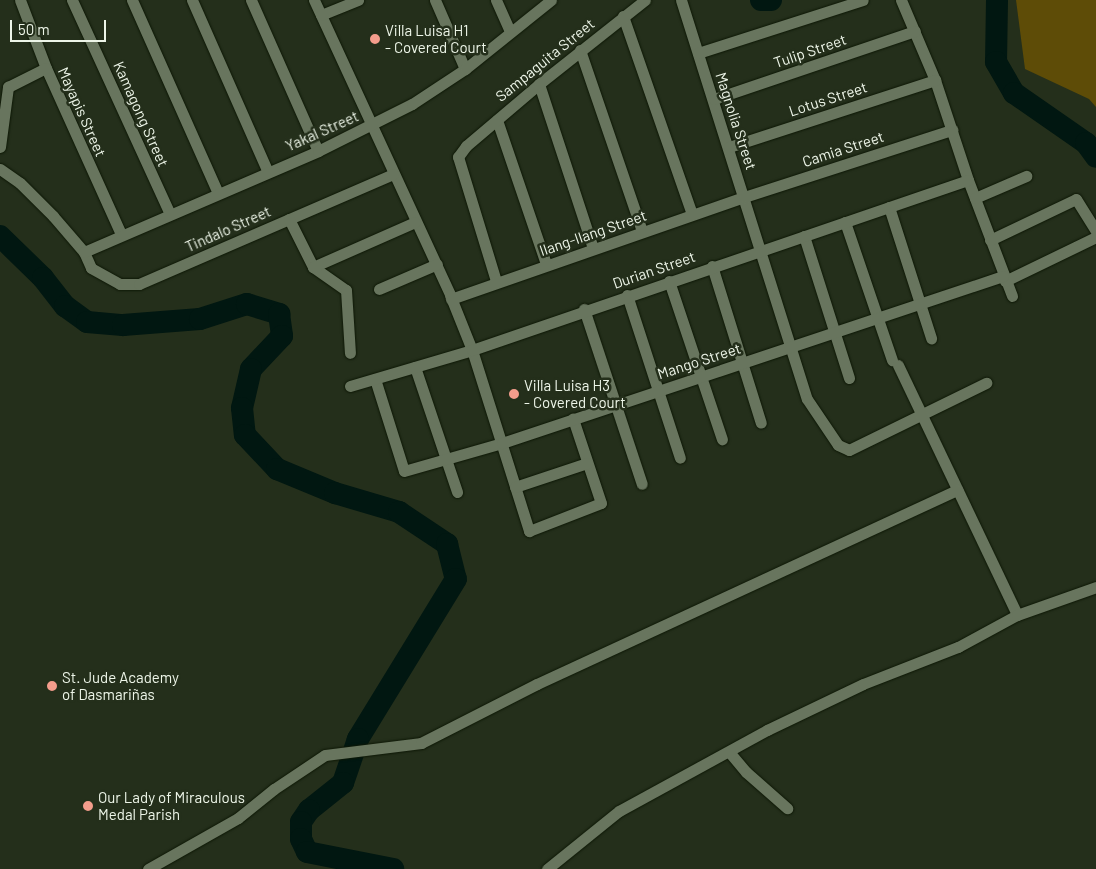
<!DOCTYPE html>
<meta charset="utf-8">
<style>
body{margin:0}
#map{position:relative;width:1096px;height:869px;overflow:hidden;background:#242f1b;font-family:Barlow,sans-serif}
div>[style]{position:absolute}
.green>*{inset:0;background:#5e4c07}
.river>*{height:22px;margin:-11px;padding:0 11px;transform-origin:11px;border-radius:11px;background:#011711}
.roads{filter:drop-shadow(0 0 1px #0d1705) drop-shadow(0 0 1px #0d1705)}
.street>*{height:11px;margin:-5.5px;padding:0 5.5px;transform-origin:5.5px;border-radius:5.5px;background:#68755e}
.dots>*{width:14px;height:14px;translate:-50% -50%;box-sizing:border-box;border:2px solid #242f1b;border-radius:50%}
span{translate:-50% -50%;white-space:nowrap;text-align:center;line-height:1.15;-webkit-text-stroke:5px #242f1b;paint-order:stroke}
.poi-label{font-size:15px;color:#edf5e8}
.left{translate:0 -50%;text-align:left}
.street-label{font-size:15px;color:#edf5e8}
.scale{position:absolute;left:10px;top:20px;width:96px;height:22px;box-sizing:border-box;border:2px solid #edf5e8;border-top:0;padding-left:6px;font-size:15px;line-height:18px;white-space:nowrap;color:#edf5e8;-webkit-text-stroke:4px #242f1b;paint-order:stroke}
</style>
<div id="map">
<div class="green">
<i style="clip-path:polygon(1016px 0,1096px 0,1096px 107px,1089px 99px,1025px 69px)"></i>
</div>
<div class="river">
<i style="left:761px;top:0;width:10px"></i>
<i style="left:997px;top:0;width:62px;rotate:90.9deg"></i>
<i style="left:996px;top:62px;width:36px;rotate:60deg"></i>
<i style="left:1014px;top:93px;width:88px;rotate:34.8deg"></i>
<i style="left:1086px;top:143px;width:17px;rotate:54deg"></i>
<i style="left:0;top:236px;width:60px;rotate:44.3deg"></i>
<i style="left:43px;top:278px;width:36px;rotate:52deg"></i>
<i style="left:65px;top:306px;width:27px;rotate:36deg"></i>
<i style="left:87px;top:322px;width:36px;rotate:5deg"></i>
<i style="left:123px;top:325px;width:77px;rotate:-4.5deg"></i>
<i style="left:200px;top:319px;width:49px;rotate:-17.7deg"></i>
<i style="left:247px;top:304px;width:34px;rotate:17deg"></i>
<i style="left:279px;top:314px;width:22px;rotate:82deg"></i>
<i style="left:282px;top:336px;width:45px;rotate:133.2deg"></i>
<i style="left:251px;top:369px;width:40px;rotate:103deg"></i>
<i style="left:242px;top:408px;width:27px;rotate:84deg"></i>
<i style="left:245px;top:435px;width:47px;rotate:46.7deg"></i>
<i style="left:277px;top:469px;width:63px;rotate:22.5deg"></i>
<i style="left:335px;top:493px;width:67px;rotate:16.5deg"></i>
<i style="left:399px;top:512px;width:58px;rotate:33.7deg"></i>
<i style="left:447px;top:544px;width:36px;rotate:76deg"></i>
<i style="left:456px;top:579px;width:188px;rotate:121.5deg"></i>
<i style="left:358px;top:739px;width:46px;rotate:108.8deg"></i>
<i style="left:343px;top:783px;width:43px;rotate:141.5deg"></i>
<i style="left:309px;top:810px;width:14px;rotate:124deg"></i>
<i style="left:301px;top:822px;width:17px;rotate:90deg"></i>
<i style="left:301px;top:839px;width:14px;rotate:65deg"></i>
<i style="left:307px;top:852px;width:88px;rotate:11.2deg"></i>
</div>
<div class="roads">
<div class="street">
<i style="left:20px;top:0;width:73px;rotate:69.1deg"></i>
<i style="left:46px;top:68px;width:182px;rotate:65.7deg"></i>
<i style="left:72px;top:0;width:235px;rotate:65.4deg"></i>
<i style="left:132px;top:0;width:211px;rotate:66deg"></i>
<i style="left:192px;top:0;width:188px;rotate:66.2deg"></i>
<i style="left:251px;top:0;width:165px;rotate:66.1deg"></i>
<i style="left:314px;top:0;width:325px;rotate:65.2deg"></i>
<i style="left:450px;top:295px;width:59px;rotate:68.2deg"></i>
<i style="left:472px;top:350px;width:190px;rotate:72.5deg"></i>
<i style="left:529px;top:531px;width:77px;rotate:-21.3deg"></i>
<i style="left:601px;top:503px;width:89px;rotate:-108.4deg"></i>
<i style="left:435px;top:0;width:75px;rotate:66.5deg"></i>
<i style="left:496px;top:0;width:35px;rotate:66deg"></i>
<i style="left:681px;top:0;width:418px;rotate:72.5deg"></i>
<i style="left:807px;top:399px;width:55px;rotate:56deg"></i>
<i style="left:838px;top:445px;width:12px;rotate:24deg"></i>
<i style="left:849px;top:450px;width:153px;rotate:-26.1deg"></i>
<i style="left:901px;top:0;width:87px;rotate:67deg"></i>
<i style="left:935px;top:80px;width:105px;rotate:71.7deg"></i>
<i style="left:968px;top:180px;width:124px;rotate:69.2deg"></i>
<i style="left:321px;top:15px;width:40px;rotate:-22deg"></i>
<i style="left:623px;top:16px;width:210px;rotate:70.8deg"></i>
<i style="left:580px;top:50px;width:191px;rotate:71.1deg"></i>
<i style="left:698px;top:53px;width:173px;rotate:-17.8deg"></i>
<i style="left:539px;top:84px;width:173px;rotate:71.8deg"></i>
<i style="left:714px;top:99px;width:212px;rotate:-18.7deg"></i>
<i style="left:497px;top:120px;width:152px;rotate:71.2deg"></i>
<i style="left:0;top:147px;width:61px;rotate:-82.4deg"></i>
<i style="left:8px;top:87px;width:42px;rotate:-26.6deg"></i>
<i style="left:729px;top:147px;width:217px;rotate:-18deg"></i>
<i style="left:0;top:169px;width:24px;rotate:35deg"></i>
<i style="left:20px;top:183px;width:47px;rotate:45deg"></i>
<i style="left:53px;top:216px;width:48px;rotate:49.3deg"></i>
<i style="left:84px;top:252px;width:17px;rotate:66deg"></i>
<i style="left:91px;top:268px;width:33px;rotate:29deg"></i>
<i style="left:120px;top:284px;width:19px"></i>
<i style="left:139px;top:284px;width:277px;rotate:-23.4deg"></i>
<i style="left:975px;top:198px;width:56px;rotate:-23.3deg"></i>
<i style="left:889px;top:207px;width:138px;rotate:72.2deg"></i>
<i style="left:289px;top:219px;width:54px;rotate:63.4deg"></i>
<i style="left:313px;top:267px;width:40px;rotate:34.9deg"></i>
<i style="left:346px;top:290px;width:63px;rotate:86.4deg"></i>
<i style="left:845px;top:222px;width:146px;rotate:71.2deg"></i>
<i style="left:804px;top:236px;width:149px;rotate:72.4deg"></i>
<i style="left:990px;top:240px;width:95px;rotate:-25.5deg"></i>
<i style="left:1076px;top:199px;width:38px;rotate:58deg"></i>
<i style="left:84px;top:252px;width:255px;rotate:-23.3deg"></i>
<i style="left:318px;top:151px;width:105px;rotate:-26.6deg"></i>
<i style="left:412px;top:104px;width:64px;rotate:-33.4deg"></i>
<i style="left:465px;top:69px;width:110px;rotate:-38.7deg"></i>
<i style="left:712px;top:266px;width:164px;rotate:72.7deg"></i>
<i style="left:313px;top:267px;width:111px;rotate:-23.8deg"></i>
<i style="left:496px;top:281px;width:130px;rotate:-107deg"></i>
<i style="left:458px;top:157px;width:14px;rotate:-54deg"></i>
<i style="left:466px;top:146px;width:96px;rotate:-40.3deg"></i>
<i style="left:539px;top:84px;width:135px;rotate:-38.4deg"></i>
<i style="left:669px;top:281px;width:167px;rotate:71.5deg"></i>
<i style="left:1005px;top:281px;width:101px;rotate:-25.8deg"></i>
<i style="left:379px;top:289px;width:63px;rotate:-23.3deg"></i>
<i style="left:627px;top:295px;width:171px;rotate:72deg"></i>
<i style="left:451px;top:299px;width:310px;rotate:-19.2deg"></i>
<i style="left:744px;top:197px;width:219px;rotate:-17.9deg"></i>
<i style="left:584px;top:309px;width:184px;rotate:71.7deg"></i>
<i style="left:898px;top:365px;width:277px;rotate:64.5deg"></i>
<i style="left:415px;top:367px;width:132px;rotate:71.4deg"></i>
<i style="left:375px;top:379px;width:96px;rotate:72.5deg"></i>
<i style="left:404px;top:471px;width:102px;rotate:-15.9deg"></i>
<i style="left:502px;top:443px;width:528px;rotate:-18.43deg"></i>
<i style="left:350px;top:386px;width:127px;rotate:-16.4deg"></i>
<i style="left:472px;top:350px;width:524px;rotate:-18.92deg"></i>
<i style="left:515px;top:487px;width:76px;rotate:-18.4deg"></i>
<i style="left:730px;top:753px;width:25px;rotate:50deg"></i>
<i style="left:746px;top:772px;width:55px;rotate:41.3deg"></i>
<i style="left:148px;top:869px;width:103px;rotate:-29.5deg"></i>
<i style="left:238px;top:818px;width:46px;rotate:-38.9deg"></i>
<i style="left:274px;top:789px;width:61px;rotate:-33.7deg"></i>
<i style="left:325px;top:755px;width:97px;rotate:-7.1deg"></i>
<i style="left:421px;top:743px;width:130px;rotate:-27deg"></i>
<i style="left:537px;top:684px;width:463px;rotate:-24.8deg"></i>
<i style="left:547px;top:869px;width:92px;rotate:-38.9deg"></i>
<i style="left:619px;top:811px;width:169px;rotate:-28.7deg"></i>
<i style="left:767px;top:730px;width:106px;rotate:-25.6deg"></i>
<i style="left:863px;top:684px;width:102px;rotate:-21.3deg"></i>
<i style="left:958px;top:647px;width:67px;rotate:-28.5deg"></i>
<i style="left:1017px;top:615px;width:84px;rotate:-19.5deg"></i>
</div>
</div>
<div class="dots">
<i style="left:375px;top:39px;background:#f49d8c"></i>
<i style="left:514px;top:394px;background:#f49d8c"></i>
<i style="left:52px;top:686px;background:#f49d8c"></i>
<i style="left:88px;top:806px;background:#f49d8c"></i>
</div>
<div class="poi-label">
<span class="left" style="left:385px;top:39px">Villa Luisa H1<br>- Covered Court</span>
<span class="left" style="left:524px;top:394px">Villa Luisa H3<br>- Covered Court</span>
<span class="left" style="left:62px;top:686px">St. Jude Academy<br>of Dasmariñas</span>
<span class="left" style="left:98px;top:806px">Our Lady of Miraculous<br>Medal Parish</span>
</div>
<div class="street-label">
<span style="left:810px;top:51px;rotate:-19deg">Tulip Street</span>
<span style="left:545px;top:60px;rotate:-39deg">Sampaguita Street</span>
<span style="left:828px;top:99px;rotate:-18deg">Lotus Street</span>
<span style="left:82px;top:112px;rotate:66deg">Mayapis Street</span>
<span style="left:141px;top:114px;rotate:66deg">Kamagong Street</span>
<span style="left:736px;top:121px;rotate:72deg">Magnolia Street</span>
<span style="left:322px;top:131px;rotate:-24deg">Yakal Street</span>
<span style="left:843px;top:149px;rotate:-18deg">Camia Street</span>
<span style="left:228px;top:229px;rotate:-24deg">Tindalo Street</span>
<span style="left:593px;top:233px;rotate:-19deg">Ilang-Ilang Street</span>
<span style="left:654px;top:270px;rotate:-19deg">Durian Street</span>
<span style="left:699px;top:361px;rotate:-18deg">Mango Street</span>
</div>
<div class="scale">50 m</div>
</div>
